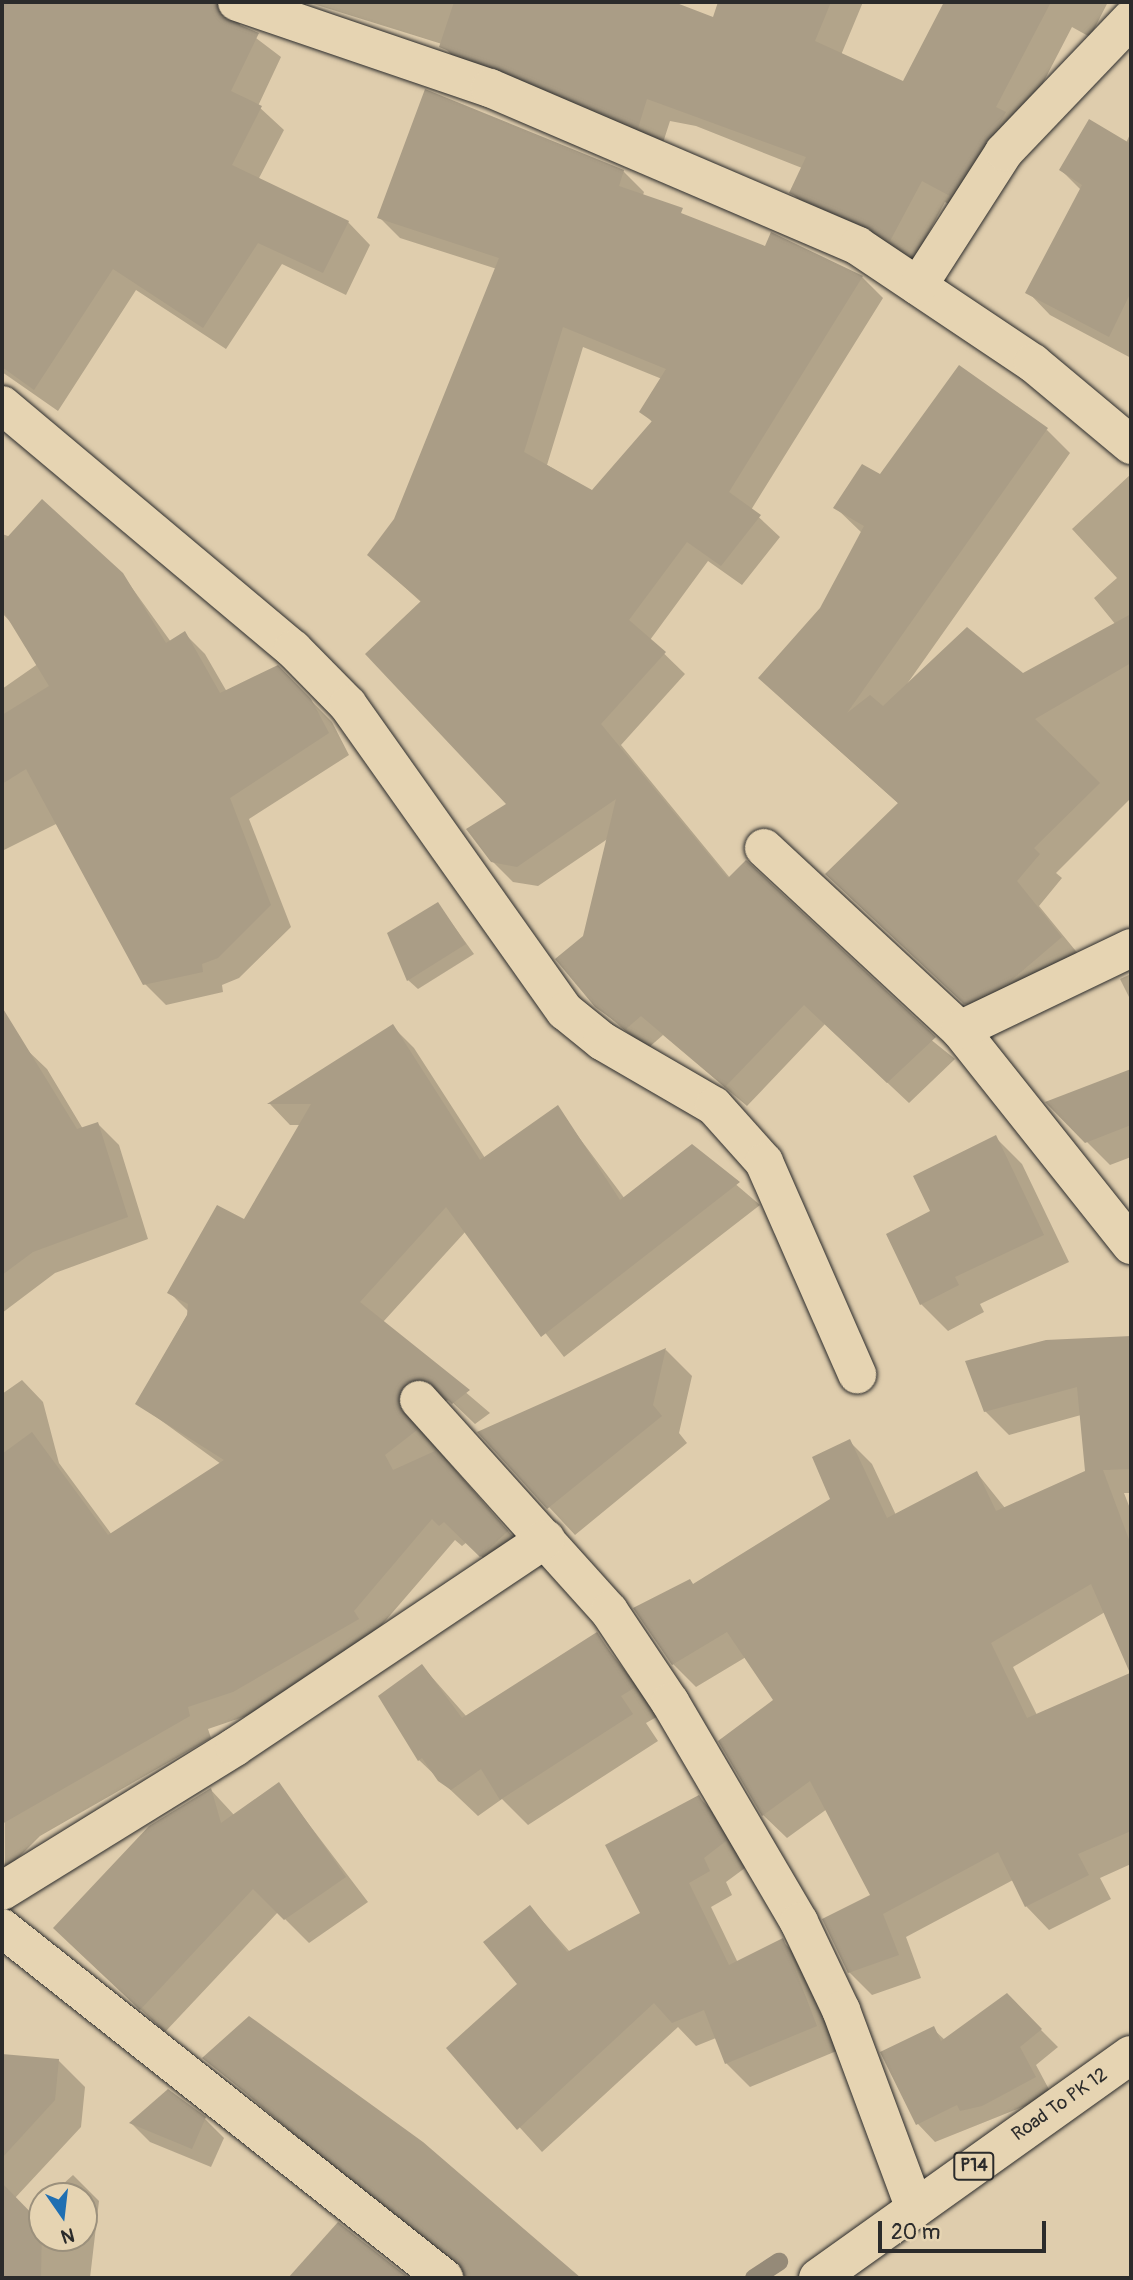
<!DOCTYPE html>
<style>
body{margin:0}
#map{position:relative;width:1133px;height:2280px;overflow:hidden;background:#dfcdad;font-family:Pangolin,sans-serif}
div>[style]{position:absolute}
.shadow>*{inset:0;background:#0003}
.stream>*{height:18px;margin:-9px;padding:0 9px;transform-origin:9px;border-radius:9px;background:#958a78}
.building>*{inset:0;background:#aa9d86}
.roads{filter:drop-shadow(0 0 2px #2b2b2b) drop-shadow(0 0 2px #2b2b2b)}
.minor>*{height:38px;margin:-19px;padding:0 19px;transform-origin:19px;border-radius:19px;background:#e6d4b2}
.major>*{height:38px;margin:-19px;padding:0 19px;transform-origin:19px;border-radius:19px;background:#e6d4b2}
span{translate:-50% -50%;white-space:nowrap;text-align:center;line-height:1.15;-webkit-text-stroke:5px #e6d4b2;paint-order:stroke}
.shield-label span{padding:2px 5px;background:#e6d4b2;border:2px solid;border-radius:5px;-webkit-text-stroke-width:0}
.shield-label{font-size:18px;color:#2b2b2b;font-weight:700}
.street-label{font-size:19px;color:#2b2b2b}
.frame{position:absolute;inset:0;border:4px solid #2b2b2b;pointer-events:none}
.north{position:absolute;left:28px;top:2182px;width:70px;height:70px;box-sizing:border-box;background:#e6d4b2;border:2px solid #9b907c;border-radius:50%;rotate:166deg;font-size:19px;font-weight:700;line-height:28px;text-align:center;color:#2b2b2b}
.north::after{content:'';display:block;margin:auto;width:24px;height:32px;background:#1f6fb2;clip-path:polygon(50% 0,100% 100%,50% 72%,0 100%)}
.scale{position:absolute;left:878px;top:2221px;width:168px;height:32px;box-sizing:border-box;border:4px solid #2b2b2b;border-top:0;padding-left:9px;font-size:21px;line-height:24px;white-space:nowrap;color:#2b2b2b;-webkit-text-stroke:5px #e6d4b2;paint-order:stroke}
</style>
<div id="map">
<div class="shadow">
<i style="clip-path:polygon(2px 2px,669px 2px,714px 19px,720px 2px,863px 2px,841px 55px,904px 83px,946px 2px,1108px 2px,1090px 37px,1072px 27px,973px 218px,945px 202px,913px 262px,814px 215px,791px 192px,802px 168px,696px 126px,670px 121px,661px 149px,464px 70px,442px 44px,307px 2px,301px 15px,239px 18px,240px 26px,281px 57px,258px 106px,284px 130px,258px 180px,348px 222px,370px 245px,346px 295px,282px 264px,226px 349px,136px 290px,58px 411px,2px 372px,2px 269px,12px 252px,2px 248px)"></i>
<i style="clip-path:polygon(evenodd,426px 91px,623px 171px,644px 192px,642px 198px,766px 248px,862px 277px,883px 298px,751px 510px,780px 537px,742px 585px,708px 561px,650px 640px,685px 674px,621px 745px,730px 878px,955px 1059px,909px 1103px,825px 1024px,747px 1106px,663px 1035px,647px 1049px,596px 1006px,585px 937px,609px 838px,538px 886px,513px 882px,492px 861px,508px 804px,421px 602px,369px 555px,396px 520px,497px 269px,400px 238px,379px 217px,426px 91px,583px 347px,662px 379px,642px 411px,653px 423px,592px 492px,547px 465px,583px 347px)"></i>
<i style="clip-path:polygon(1131px 132px,1131px 358px,1050px 315px,1028px 292px,1081px 190px,1061px 170px,1126px 143px)"></i>
<i style="clip-path:polygon(1047px 430px,1070px 453px,907px 684px,1023px 675px,1116px 625px,1094px 598px,1117px 578px,1072px 529px,1131px 474px,1131px 798px,1056px 873px,1062px 878px,1039px 906px,1084px 961px,989px 1026px,850px 897px,899px 804px,784px 701px,862px 533px,835px 507px,881px 476px)"></i>
<i style="clip-path:polygon(2px 534px,122px 574px,171px 642px,184px 633px,205px 654px,227px 692px,278px 667px,332px 722px,349px 755px,249px 819px,291px 927px,239px 978px,222px 985px,223px 992px,166px 1005px,145px 984px,58px 823px,2px 851px,2px 689px,45px 659px,2px 613px)"></i>
<i style="clip-path:polygon(438px 904px,474px 954px,418px 989px,408px 980px)"></i>
<i style="clip-path:polygon(1131px 974px,1131px 1001px,1120px 979px)"></i>
<i style="clip-path:polygon(393px 1027px,414px 1048px,485px 1158px,557px 1108px,625px 1199px,692px 1147px,760px 1205px,564px 1357px,466px 1231px,383px 1322px,490px 1413px,475px 1424px,450px 1400px,426px 1404px,419px 1428px,528px 1554px,502px 1577px,467px 1542px,462px 1546px,455px 1540px,374px 1634px,255px 1713px,208px 1729px,211px 1738px,40px 1836px,5px 1871px,2px 1394px,22px 1380px,43px 1402px,59px 1463px,112px 1535px,221px 1464px,137px 1403px,189px 1312px,169px 1292px,244px 1221px,301px 1125px,290px 1125px,270px 1104px)"></i>
<i style="clip-path:polygon(25px 1048px,47px 1069px,83px 1129px,98px 1124px,119px 1145px,148px 1239px,55px 1273px,2px 1313px,2px 1054px)"></i>
<i style="clip-path:polygon(1131px 1071px,1131px 1157px,1110px 1165px,1048px 1103px)"></i>
<i style="clip-path:polygon(996px 1138px,1022px 1164px,1069px 1262px,980px 1304px,984px 1312px,948px 1331px,921px 1304px,932px 1212px)"></i>
<i style="clip-path:polygon(1131px 1338px,1131px 1493px,1124px 1493px,1131px 1511px,1131px 1671px,1105px 1612px,1013px 1667px,1037px 1715px,1131px 1674px,1131px 1864px,1100px 1878px,1111px 1899px,1049px 1930px,1026px 1906px,1013px 1880px,906px 1937px,921px 1978px,872px 1995px,849px 1972px,872px 1895px,827px 1809px,787px 1838px,763px 1815px,775px 1700px,746px 1657px,696px 1687px,673px 1664px,694px 1586px,832px 1500px,849px 1441px,872px 1464px,896px 1515px,977px 1473px,1005px 1508px,1087px 1472px,1081px 1415px,1009px 1435px,985px 1411px,1047px 1342px)"></i>
<i style="clip-path:polygon(666px 1350px,692px 1376px,679px 1433px,687px 1443px,575px 1535px,480px 1433px)"></i>
<i style="clip-path:polygon(596px 1634px,660px 1715px,646px 1723px,658px 1741px,528px 1825px,502px 1799px,478px 1816px,419px 1760px,422px 1666px,467px 1717px)"></i>
<i style="clip-path:polygon(279px 1785px,368px 1902px,309px 1943px,278px 1912px,165px 2032px,79px 1952px,211px 1790px,235px 1816px)"></i>
<i style="clip-path:polygon(699px 1797px,722px 1821px,749px 1865px,726px 1882px,732px 1895px,711px 1907px,738px 1963px,782px 1941px,806px 1964px,839px 2050px,750px 2087px,726px 2063px,716px 2038px,696px 2046px,678px 2027px,542px 2152px,448px 2048px,520px 1984px,530px 1907px,570px 1952px,643px 1914px)"></i>
<i style="clip-path:polygon(1007px 1996px,1058px 2047px,1036px 2065px,1052px 2095px,935px 2142px,918px 2124px,882px 2053px,933px 2029px,945px 2040px)"></i>
<i style="clip-path:polygon(2px 2056px,58px 2060px,85px 2087px,81px 2127px,15px 2198px,30px 2213px,42px 2203px,42px 2238px,84px 2238px,84px 2196px,50px 2196px,73px 2175px,99px 2201px,90px 2278px,2px 2278px)"></i>
<i style="clip-path:polygon(204px 2058px,560px 2263px,575px 2278px,464px 2278px)"></i>
<i style="clip-path:polygon(204px 2118px,224px 2138px,211px 2167px,150px 2142px,131px 2123px)"></i>
<i style="clip-path:polygon(338px 2224px,409px 2278px,291px 2278px)"></i>
</div>
<div class="stream">
<i style="left:754px;top:2278px;width:30px;rotate:-33deg"></i>
</div>
<div class="building">
<i style="clip-path:polygon(2px 2px,216px 2px,221px 17px,259px 33px,231px 91px,262px 106px,232px 165px,349px 221px,323px 273px,258px 243px,203px 328px,113px 269px,34px 390px,2px 367px)"></i>
<i style="clip-path:polygon(454px 2px,674px 2px,713px 17px,718px 2px,831px 2px,815px 41px,903px 81px,944px 2px,1051px 2px,996px 107px,1006px 112px,999px 125px,950px 196px,922px 181px,890px 241px,789px 193px,806px 157px,647px 99px,638px 128px,439px 47px)"></i>
<i style="clip-path:polygon(evenodd,425px 89px,624px 170px,619px 186px,683px 208px,681px 213px,765px 246px,771px 232px,863px 276px,729px 492px,761px 515px,721px 566px,687px 542px,629px 620px,666px 652px,601px 724px,728px 878px,746px 860px,936px 1037px,887px 1083px,804px 1005px,725px 1087px,641px 1016px,626px 1029px,595px 1007px,555px 959px,583px 936px,616px 799px,517px 867px,491px 862px,466px 829px,506px 804px,365px 654px,421px 601px,367px 555px,394px 519px,499px 258px,377px 218px,425px 89px,563px 327px,666px 369px,639px 412px,652px 421px,592px 490px,524px 452px,563px 327px)"></i>
<i style="clip-path:polygon(1089px 119px,1131px 144px,1131px 292px,1109px 337px,1025px 293px,1082px 185px,1059px 170px)"></i>
<i style="clip-path:polygon(959px 365px,1048px 428px,847px 713px,870px 695px,883px 706px,967px 627px,1023px 673px,1131px 614px,1131px 663px,1035px 719px,1100px 783px,1034px 848px,1040px 854px,1017px 881px,1062px 937px,1008px 983px,964px 1004px,825px 874px,898px 803px,758px 678px,820px 608px,864px 526px,833px 508px,862px 464px,880px 474px)"></i>
<i style="clip-path:polygon(42px 499px,123px 573px,166px 643px,185px 631px,220px 693px,278px 665px,311px 699px,329px 733px,230px 798px,271px 905px,218px 958px,202px 964px,203px 972px,143px 985px,26px 769px,2px 784px,2px 715px,49px 686px,2px 609px,2px 543px)"></i>
<i style="clip-path:polygon(438px 902px,466px 944px,407px 981px,387px 933px)"></i>
<i style="clip-path:polygon(2px 1007px,77px 1129px,98px 1122px,128px 1217px,33px 1252px,2px 1275px)"></i>
<i style="clip-path:polygon(393px 1024px,480px 1160px,558px 1105px,620px 1200px,692px 1144px,740px 1182px,541px 1337px,446px 1207px,360px 1302px,470px 1390px,452px 1404px,426px 1379px,405px 1383px,398px 1405px,417px 1430px,385px 1455px,393px 1470px,435px 1451px,508px 1531px,480px 1557px,444px 1522px,439px 1526px,432px 1519px,354px 1611px,359px 1619px,233px 1692px,188px 1707px,190px 1716px,2px 1824px,2px 1454px,32px 1432px,108px 1535px,224px 1460px,135px 1404px,187px 1315px,188px 1304px,167px 1293px,217px 1205px,244px 1219px,311px 1104px,267px 1104px)"></i>
<i style="clip-path:polygon(1131px 1069px,1131px 1125px,1085px 1143px,1045px 1102px)"></i>
<i style="clip-path:polygon(996px 1135px,1044px 1235px,955px 1277px,959px 1285px,920px 1305px,886px 1234px,930px 1211px,913px 1176px)"></i>
<i style="clip-path:polygon(evenodd,1131px 1336px,1131px 1469px,1103px 1470px,1131px 1545px,1131px 1831px,1078px 1854px,1089px 1875px,1025px 1907px,998px 1852px,883px 1914px,899px 1955px,848px 1973px,822px 1919px,870px 1895px,810px 1781px,762px 1816px,718px 1741px,773px 1700px,727px 1632px,672px 1665px,633px 1608px,690px 1579px,693px 1584px,830px 1499px,812px 1457px,850px 1439px,887px 1518px,977px 1471px,996px 1511px,1085px 1471px,1077px 1387px,984px 1412px,965px 1361px,1046px 1340px,1131px 1336px,1091px 1584px,1130px 1673px,1027px 1718px,991px 1643px,1091px 1584px)"></i>
<i style="clip-path:polygon(666px 1348px,653px 1405px,662px 1416px,547px 1509px,477px 1432px)"></i>
<i style="clip-path:polygon(597px 1632px,634px 1688px,621px 1696px,633px 1714px,500px 1800px,481px 1769px,451px 1790px,438px 1781px,422px 1758px,418px 1761px,378px 1696px,422px 1664px,462px 1718px)"></i>
<i style="clip-path:polygon(279px 1782px,346px 1877px,284px 1920px,253px 1889px,140px 2010px,53px 1928px,149px 1826px,211px 1788px,221px 1823px)"></i>
<i style="clip-path:polygon(699px 1795px,726px 1841px,704px 1858px,710px 1871px,689px 1883px,729px 1965px,783px 1938px,817px 2026px,725px 2064px,704px 2010px,672px 2023px,654px 2003px,517px 2130px,446px 2048px,517px 1984px,483px 1942px,530px 1905px,567px 1952px,640px 1913px,605px 1845px)"></i>
<i style="clip-path:polygon(1007px 1993px,1042px 2029px,1020px 2047px,1036px 2077px,982px 2106px,960px 2111px,957px 2105px,916px 2125px,880px 2052px,934px 2026px,941px 2041px)"></i>
<i style="clip-path:polygon(249px 2016px,423px 2142px,581px 2278px,465px 2278px,458px 2261px,202px 2058px)"></i>
<i style="clip-path:polygon(2px 2054px,59px 2059px,55px 2100px,2px 2158px)"></i>
<i style="clip-path:polygon(168px 2089px,206px 2117px,192px 2149px,129px 2123px)"></i>
<i style="clip-path:polygon(2px 2183px,42px 2224px,41px 2278px,2px 2278px)"></i>
<i style="clip-path:polygon(338px 2222px,409px 2278px,288px 2278px)"></i>
</div>
<div class="roads">
<div class="minor">
<i style="left:237px;top:2px;width:267px;rotate:18.8deg"></i>
<i style="left:490px;top:88px;width:400px;rotate:23.2deg"></i>
<i style="left:858px;top:246px;width:211px;rotate:33.8deg"></i>
<i style="left:1033px;top:363px;width:128px;rotate:39.9deg"></i>
<i style="left:918px;top:286px;width:159px;rotate:-57.3deg"></i>
<i style="left:1004px;top:152px;width:184px;rotate:-46.3deg"></i>
<i style="left:2px;top:405px;width:380px;rotate:40deg"></i>
<i style="left:293px;top:649px;width:78px;rotate:45.5deg"></i>
<i style="left:348px;top:705px;width:375px;rotate:54.7deg"></i>
<i style="left:565px;top:1011px;width:48px;rotate:39deg"></i>
<i style="left:602px;top:1041px;width:129px;rotate:30.1deg"></i>
<i style="left:714px;top:1106px;width:75px;rotate:48.2deg"></i>
<i style="left:764px;top:1162px;width:232px;rotate:66.3deg"></i>
<i style="left:764px;top:848px;width:267px;rotate:42.9deg"></i>
<i style="left:960px;top:1030px;width:275px;rotate:51.5deg"></i>
<i style="left:960px;top:1030px;width:190px;rotate:-25.6deg"></i>
<i style="left:419px;top:1400px;width:284px;rotate:48deg"></i>
<i style="left:609px;top:1611px;width:110px;rotate:56.2deg"></i>
<i style="left:670px;top:1702px;width:255px;rotate:59.6deg"></i>
<i style="left:799px;top:1922px;width:98px;rotate:64.5deg"></i>
<i style="left:841px;top:2010px;width:212px;rotate:69.6deg"></i>
<i style="left:2px;top:1891px;width:274px;rotate:-31.7deg"></i>
<i style="left:235px;top:1747px;width:374px;rotate:-33.8deg"></i>
<i style="left:2px;top:1928px;width:564px;rotate:38.37deg"></i>
</div>
<div class="major">
<i style="left:818px;top:2278px;width:384px;rotate:-35.5deg"></i>
</div>
</div>
<div class="shield-label">
<span style="left:974px;top:2166px">P14</span>
</div>
<div class="street-label">
<span style="left:1060px;top:2105px;rotate:-35deg">Road To PK 12</span>
</div>
<div class="frame"></div>
<div class="north">N</div>
<div class="scale">20 m</div>
</div>
